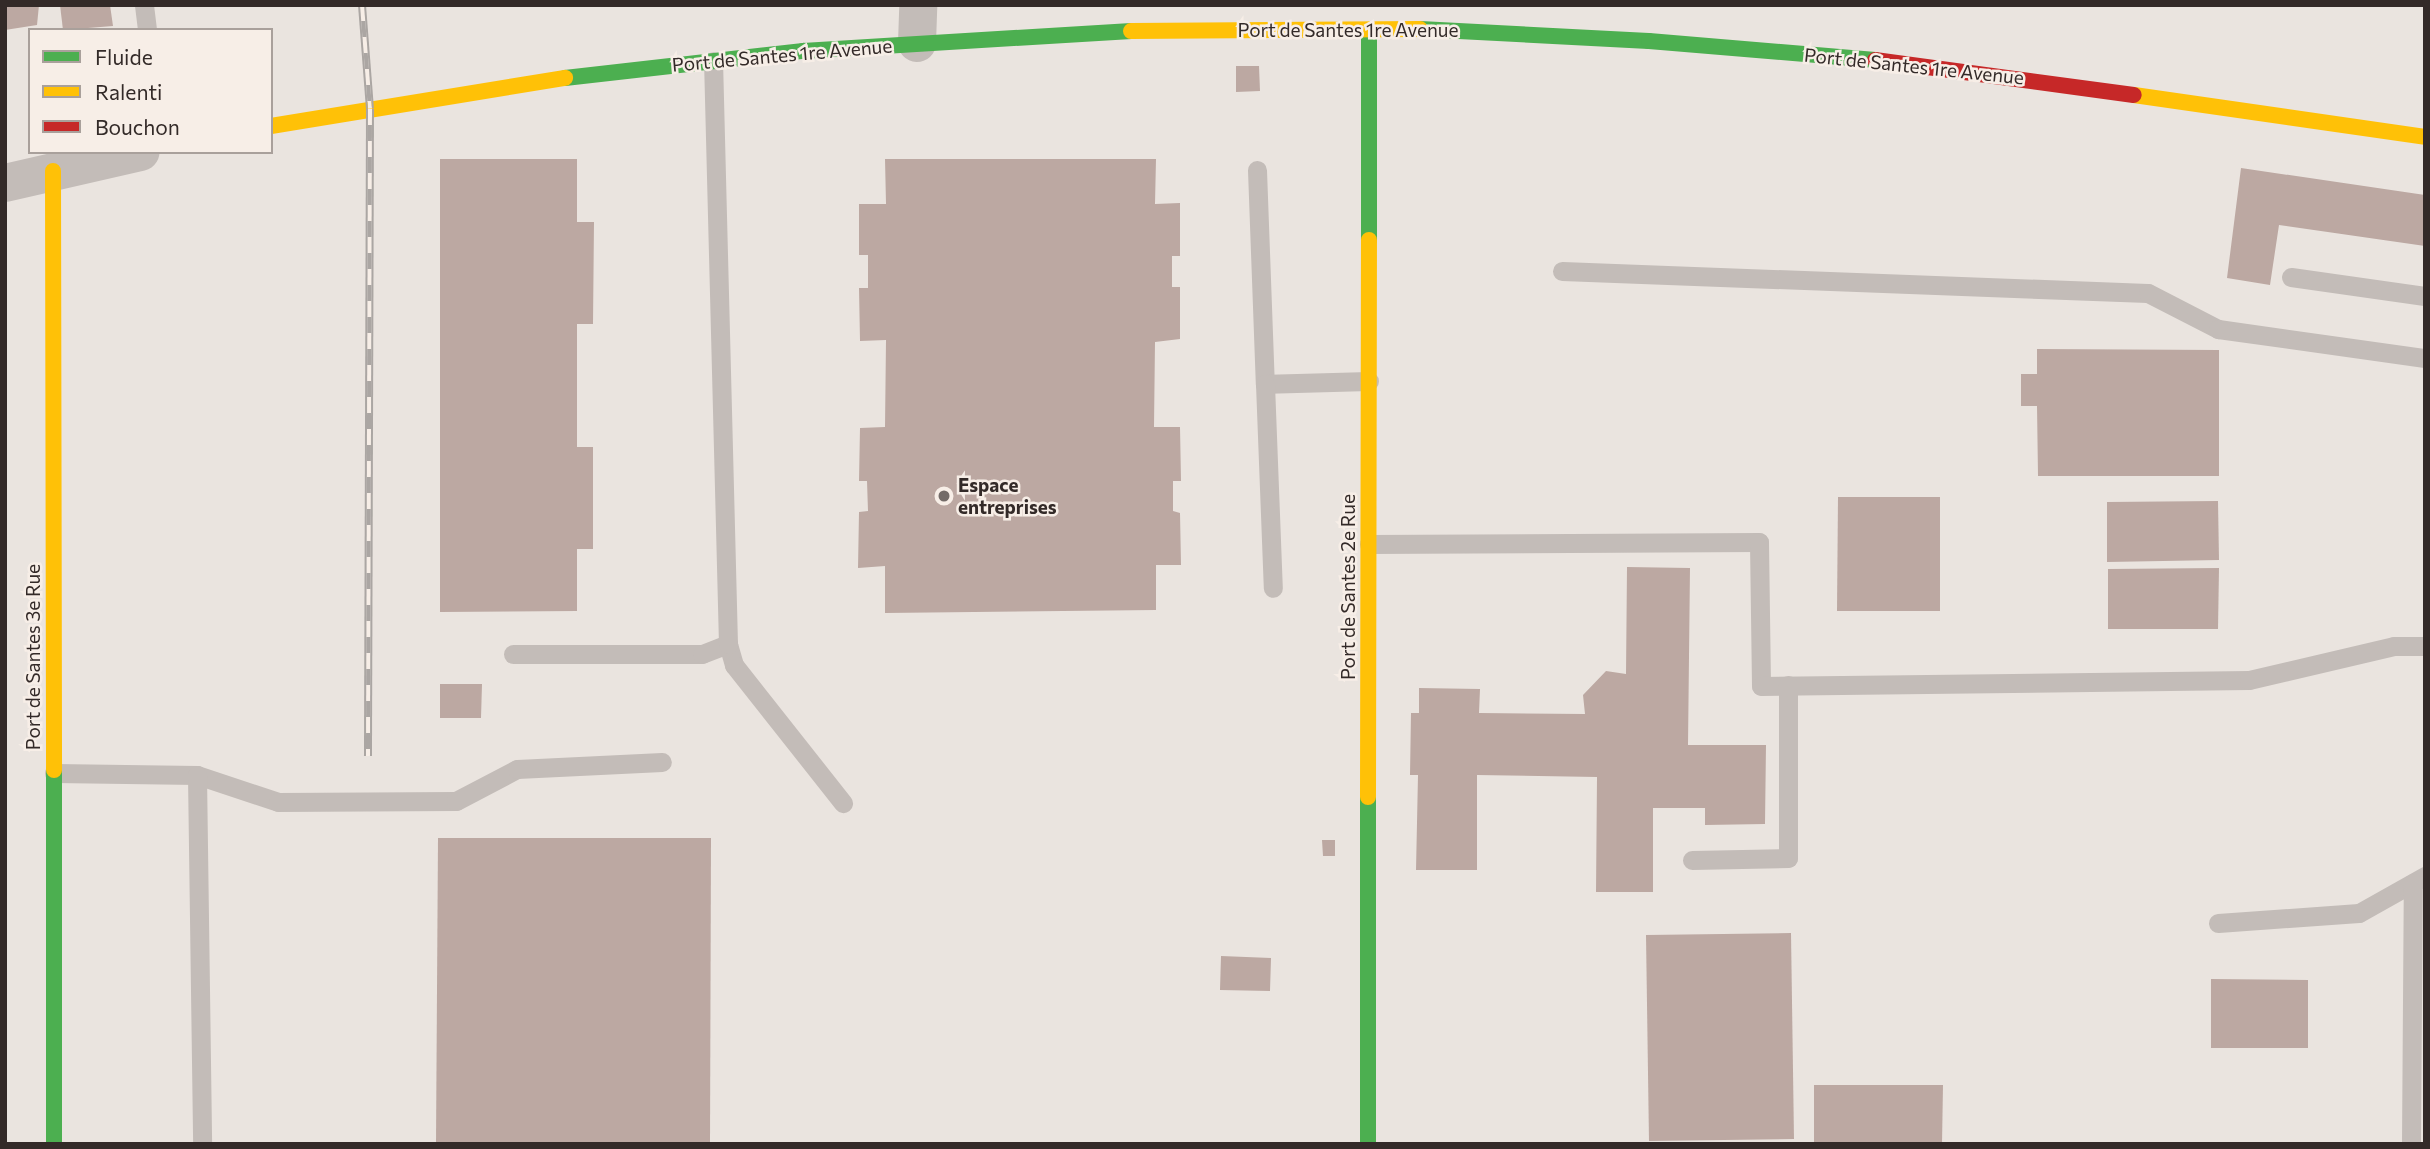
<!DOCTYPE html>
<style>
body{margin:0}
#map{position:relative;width:2430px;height:1149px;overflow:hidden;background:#eae4df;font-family:Commissioner,sans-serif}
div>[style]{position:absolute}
.building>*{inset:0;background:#bca8a2}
.lane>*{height:19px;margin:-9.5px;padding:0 9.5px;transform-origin:9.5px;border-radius:9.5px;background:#c3bcb8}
.street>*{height:38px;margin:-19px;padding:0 19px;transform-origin:19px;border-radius:19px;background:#c3bcb8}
.fast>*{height:16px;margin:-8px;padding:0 8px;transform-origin:8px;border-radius:8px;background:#4caf50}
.slow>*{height:16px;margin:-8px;padding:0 8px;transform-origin:8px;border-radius:8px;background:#ffc107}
.jam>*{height:16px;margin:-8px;padding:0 8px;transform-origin:8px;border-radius:8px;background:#c62828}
.rail>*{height:8px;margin-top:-4px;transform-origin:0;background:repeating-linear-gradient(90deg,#f7eee7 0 16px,#aba6a3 0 32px);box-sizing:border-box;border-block:2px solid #aba6a3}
.dots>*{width:19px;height:19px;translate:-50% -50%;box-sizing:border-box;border:4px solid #f7eee7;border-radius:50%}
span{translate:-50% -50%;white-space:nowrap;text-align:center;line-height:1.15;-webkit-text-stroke:5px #f7eee7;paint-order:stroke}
.street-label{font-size:19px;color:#332a28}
.poi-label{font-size:19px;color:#332a28;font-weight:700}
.left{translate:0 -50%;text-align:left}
.frame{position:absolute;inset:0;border:7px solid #332a28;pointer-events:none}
.legend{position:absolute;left:28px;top:28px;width:245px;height:126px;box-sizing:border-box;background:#f7eee7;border:2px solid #a9a09b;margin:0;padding:9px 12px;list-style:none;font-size:21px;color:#332a28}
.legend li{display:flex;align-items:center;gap:14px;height:35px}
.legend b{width:35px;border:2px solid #a9a09b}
</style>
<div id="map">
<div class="building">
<i style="clip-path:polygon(5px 5px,39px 5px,37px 25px,5px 30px)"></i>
<i style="clip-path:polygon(60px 5px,110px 5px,113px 26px,63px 30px)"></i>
<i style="clip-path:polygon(1236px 66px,1259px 66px,1260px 91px,1236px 92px)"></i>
<i style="clip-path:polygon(440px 159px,577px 159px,577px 222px,594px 222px,593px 324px,577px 324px,577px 447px,593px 447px,593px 549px,577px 549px,577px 611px,440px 612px)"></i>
<i style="clip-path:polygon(885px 159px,1156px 159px,1155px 204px,1180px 203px,1180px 256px,1172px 256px,1172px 287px,1180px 287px,1180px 339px,1155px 342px,1154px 427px,1180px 427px,1181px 481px,1173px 481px,1173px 511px,1180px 513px,1181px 565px,1156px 565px,1156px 610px,885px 613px,885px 566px,858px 568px,859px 512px,868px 511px,867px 481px,859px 481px,860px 428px,885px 427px,886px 340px,860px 341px,859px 288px,868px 288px,868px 255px,859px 255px,859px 204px,886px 204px)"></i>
<i style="clip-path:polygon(2241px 168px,2425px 195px,2425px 246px,2279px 225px,2270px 285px,2227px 278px)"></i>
<i style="clip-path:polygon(2037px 349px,2219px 350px,2219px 476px,2038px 476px,2037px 406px,2021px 406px,2021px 374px,2037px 374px)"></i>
<i style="clip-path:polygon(1838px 497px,1940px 497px,1940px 611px,1837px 611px)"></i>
<i style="clip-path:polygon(2218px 501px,2219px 560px,2107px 562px,2107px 502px)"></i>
<i style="clip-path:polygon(1627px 567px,1690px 568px,1688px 745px,1766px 745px,1765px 824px,1705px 825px,1705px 808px,1653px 808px,1653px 892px,1596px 892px,1597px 777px,1477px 775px,1477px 870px,1416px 870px,1418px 775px,1410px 775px,1411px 713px,1419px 713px,1419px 688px,1480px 689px,1479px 713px,1585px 714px,1583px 695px,1606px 671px,1626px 674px)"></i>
<i style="clip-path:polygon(2219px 568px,2218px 629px,2108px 629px,2108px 569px)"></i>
<i style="clip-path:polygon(440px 684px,482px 684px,481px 718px,440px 718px)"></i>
<i style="clip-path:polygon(438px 838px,711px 838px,710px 1144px,436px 1144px)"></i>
<i style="clip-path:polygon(1322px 840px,1335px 840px,1335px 856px,1323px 856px)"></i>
<i style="clip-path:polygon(1791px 933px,1794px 1139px,1649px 1141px,1646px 935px)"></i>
<i style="clip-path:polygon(1221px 956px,1271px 958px,1270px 991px,1220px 990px)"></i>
<i style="clip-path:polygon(2211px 979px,2308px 980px,2308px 1048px,2211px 1048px)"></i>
<i style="clip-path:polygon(1814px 1085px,1943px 1085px,1942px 1144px,1814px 1144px)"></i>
</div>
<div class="lane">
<i style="left:144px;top:5px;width:25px;rotate:83deg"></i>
<i style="left:1257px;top:170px;width:214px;rotate:87.9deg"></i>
<i style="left:1265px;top:384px;width:104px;rotate:-1.7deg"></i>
<i style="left:1562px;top:271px;width:586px;rotate:2.15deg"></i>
<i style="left:2148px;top:293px;width:79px;rotate:27.2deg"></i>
<i style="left:2218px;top:329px;width:209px;rotate:8deg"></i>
<i style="left:2291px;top:277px;width:135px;rotate:8.1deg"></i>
<i style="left:1265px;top:384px;width:204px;rotate:87.8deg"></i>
<i style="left:1369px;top:544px;width:390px;rotate:-0.3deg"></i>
<i style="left:1759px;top:542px;width:144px;rotate:89.2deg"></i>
<i style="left:1761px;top:686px;width:488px;rotate:-0.7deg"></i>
<i style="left:2249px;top:680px;width:149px;rotate:-13.2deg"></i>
<i style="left:2394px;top:646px;width:31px"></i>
<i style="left:728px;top:644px;width:22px;rotate:74deg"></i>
<i style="left:734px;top:665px;width:176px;rotate:51.7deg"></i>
<i style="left:513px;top:654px;width:189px"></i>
<i style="left:702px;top:654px;width:28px;rotate:-21deg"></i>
<i style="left:728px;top:644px;width:583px;rotate:-91.47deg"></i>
<i style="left:54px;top:773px;width:143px;rotate:0.8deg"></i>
<i style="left:197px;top:775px;width:85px;rotate:18.4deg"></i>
<i style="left:278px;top:802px;width:178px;rotate:-0.3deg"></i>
<i style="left:456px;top:801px;width:69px;rotate:-27.7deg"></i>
<i style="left:517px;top:769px;width:145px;rotate:-2.8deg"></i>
<i style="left:197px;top:775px;width:369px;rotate:89.2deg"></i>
<i style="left:1692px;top:860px;width:96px;rotate:-1.2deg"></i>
<i style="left:1788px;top:858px;width:173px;rotate:-90deg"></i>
<i style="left:2218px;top:923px;width:141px;rotate:-4.1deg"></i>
<i style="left:2359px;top:913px;width:76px;rotate:-29.3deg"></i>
<i style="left:2411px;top:1144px;width:261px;rotate:-89.6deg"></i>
</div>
<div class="street">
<i style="left:917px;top:43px;width:38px;rotate:-88deg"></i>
<i style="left:5px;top:183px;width:139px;rotate:-12.9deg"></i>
</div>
<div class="fast">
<i style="left:1420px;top:29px;width:229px;rotate:3deg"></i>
<i style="left:1649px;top:41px;width:227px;rotate:4.8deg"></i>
<i style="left:565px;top:78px;width:240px;rotate:-6.5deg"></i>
<i style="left:803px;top:51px;width:329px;rotate:-3.5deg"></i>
<i style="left:1369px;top:240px;width:210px;rotate:-90deg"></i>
<i style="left:54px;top:770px;width:374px;rotate:90deg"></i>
<i style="left:1368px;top:1144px;width:347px;rotate:-90deg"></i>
</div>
<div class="slow">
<i style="left:1131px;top:31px;width:289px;rotate:-0.4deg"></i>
<i style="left:2134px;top:95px;width:294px;rotate:8.2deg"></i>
<i style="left:271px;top:126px;width:298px;rotate:-9.3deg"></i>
<i style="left:53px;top:171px;width:599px;rotate:89.9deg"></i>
<i style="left:1368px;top:797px;width:557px;rotate:-89.9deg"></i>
</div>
<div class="jam">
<i style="left:1875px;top:60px;width:261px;rotate:7.7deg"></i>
</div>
<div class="rail">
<i style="left:362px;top:5px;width:104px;rotate:85.6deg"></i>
<i style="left:370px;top:109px;width:647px;rotate:90.18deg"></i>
</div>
<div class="dots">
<i style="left:944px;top:496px;background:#736b68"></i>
</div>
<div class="street-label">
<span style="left:1348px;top:30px">Port de Santes 1re Avenue</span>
<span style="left:782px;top:55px;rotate:-5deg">Port de Santes 1re Avenue</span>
<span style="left:1914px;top:66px;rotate:6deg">Port de Santes 1re Avenue</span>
<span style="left:1348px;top:587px;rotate:-90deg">Port de Santes 2e Rue</span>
<span style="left:33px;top:657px;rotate:-90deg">Port de Santes 3e Rue</span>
</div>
<div class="poi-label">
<span class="left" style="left:958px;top:496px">Espace<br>entreprises</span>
</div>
<div class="frame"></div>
<ul class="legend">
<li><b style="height:9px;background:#4caf50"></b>Fluide</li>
<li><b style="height:9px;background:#ffc107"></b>Ralenti</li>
<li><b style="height:9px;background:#c62828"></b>Bouchon</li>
</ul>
</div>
